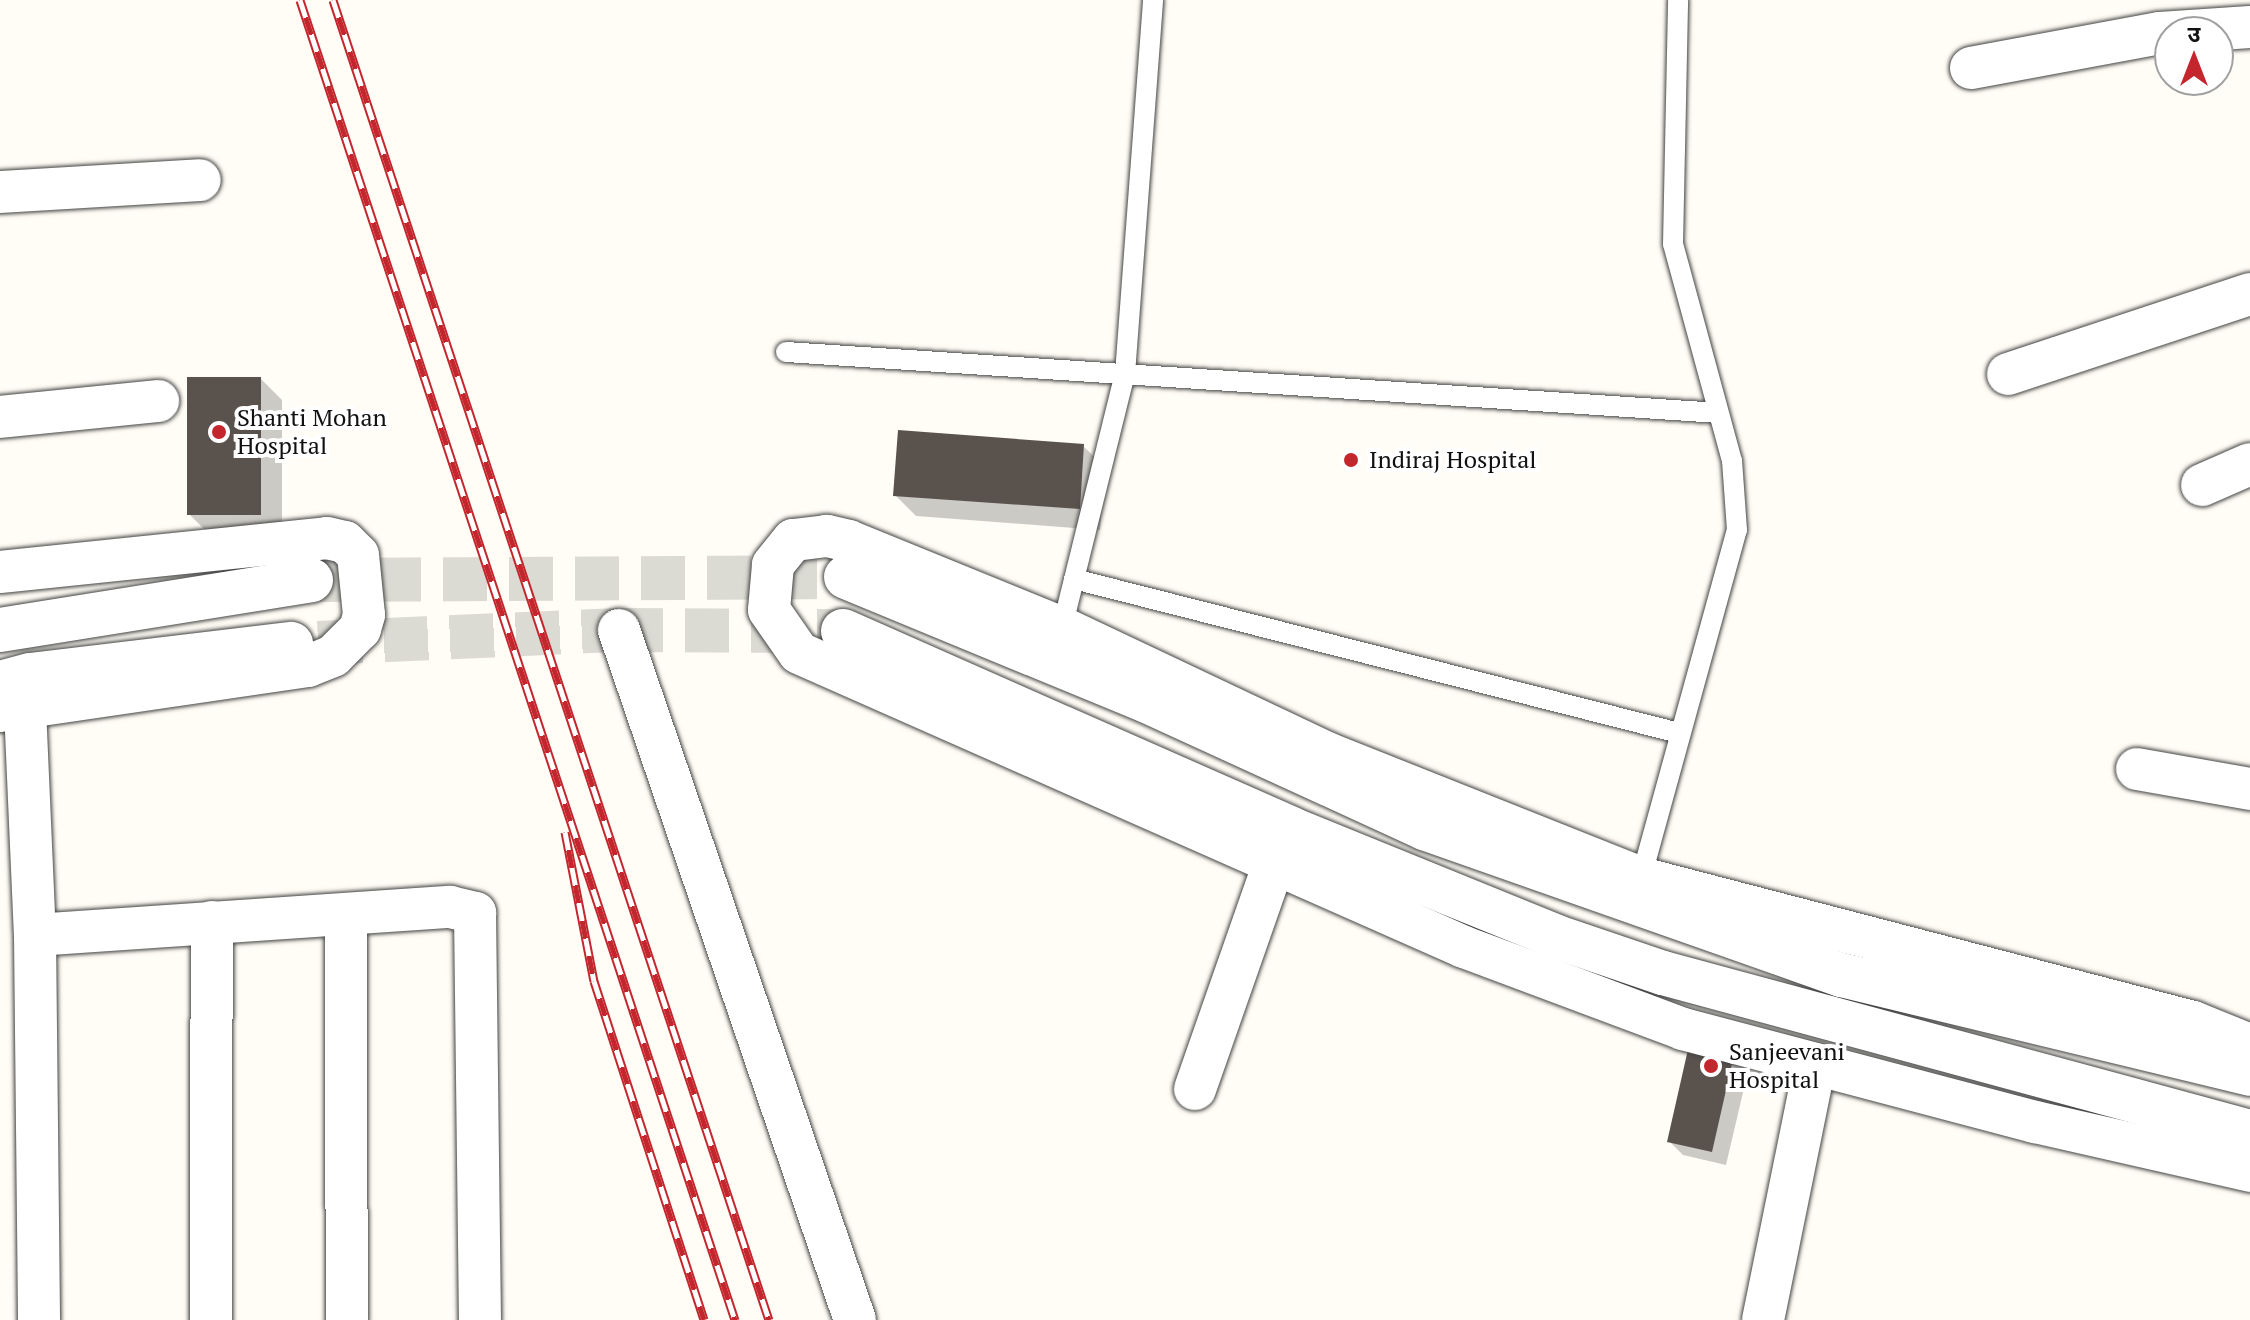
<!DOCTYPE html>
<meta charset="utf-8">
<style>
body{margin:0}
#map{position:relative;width:2250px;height:1320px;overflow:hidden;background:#fffdf5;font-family:"PT Serif","Noto Sans Devanagari",serif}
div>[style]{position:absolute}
.shadow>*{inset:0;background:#0003}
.building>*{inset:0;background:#5a524d}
.tertiary-tunnel>*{height:44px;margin-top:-22px;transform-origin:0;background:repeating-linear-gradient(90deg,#dbdad3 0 44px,transparent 0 66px)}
.roads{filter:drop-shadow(0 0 2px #444) drop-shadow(0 0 2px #444)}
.service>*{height:20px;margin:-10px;padding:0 10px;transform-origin:10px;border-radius:10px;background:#fff}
.minor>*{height:42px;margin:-21px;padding:0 21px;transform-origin:21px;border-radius:21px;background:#fff}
.tertiary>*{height:44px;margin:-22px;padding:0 22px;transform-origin:22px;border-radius:22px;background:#fff}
.rail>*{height:9px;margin-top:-4.5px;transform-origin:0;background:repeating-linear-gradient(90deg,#fff 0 18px,#c4262e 0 36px);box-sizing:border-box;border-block:2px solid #c4262e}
.dots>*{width:22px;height:22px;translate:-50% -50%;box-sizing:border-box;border:4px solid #fff;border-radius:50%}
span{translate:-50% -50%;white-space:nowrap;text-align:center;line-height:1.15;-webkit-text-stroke:8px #fff;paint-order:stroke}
.poi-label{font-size:24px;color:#111}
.left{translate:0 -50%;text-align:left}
.north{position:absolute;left:2154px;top:16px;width:80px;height:80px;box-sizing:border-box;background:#fff;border:2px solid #a0a0a0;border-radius:50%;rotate:0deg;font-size:22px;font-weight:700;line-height:32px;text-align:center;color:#111}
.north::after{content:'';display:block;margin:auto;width:28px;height:36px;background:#c4262e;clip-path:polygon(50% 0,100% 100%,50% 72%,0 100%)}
</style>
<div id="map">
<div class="shadow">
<i style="clip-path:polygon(261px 379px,282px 400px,282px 535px,210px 535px,189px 514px)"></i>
<i style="clip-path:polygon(1083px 446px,1105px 467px,1100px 530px,916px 516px,895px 495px)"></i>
<i style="clip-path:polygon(1733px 1057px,1748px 1071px,1726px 1165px,1683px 1155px,1669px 1141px)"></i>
</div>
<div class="building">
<i style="clip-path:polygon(187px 377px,261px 377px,261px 515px,187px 515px)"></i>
<i style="clip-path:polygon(898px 430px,1084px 444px,1080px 509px,893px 496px)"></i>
<i style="clip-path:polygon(1689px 1045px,1734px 1055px,1712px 1152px,1667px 1142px)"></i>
</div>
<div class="tertiary-tunnel">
<i style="left:311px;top:580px;width:535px;rotate:-0.32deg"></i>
<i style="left:318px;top:643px;width:301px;rotate:-2.5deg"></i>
<i style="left:619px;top:630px;width:224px;rotate:0.3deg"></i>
</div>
<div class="roads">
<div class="service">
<i style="left:786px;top:352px;width:934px;rotate:3.74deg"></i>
<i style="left:1074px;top:579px;width:624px;rotate:14.28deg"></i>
<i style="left:1062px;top:628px;width:262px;rotate:-76.1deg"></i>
<i style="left:1125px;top:374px;width:375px;rotate:-85.7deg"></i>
<i style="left:1641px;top:878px;width:361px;rotate:-74.6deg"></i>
<i style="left:1737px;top:530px;width:69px;rotate:-94.1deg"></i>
<i style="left:1732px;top:461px;width:225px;rotate:-105.2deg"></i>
<i style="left:1673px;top:244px;width:244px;rotate:-88.8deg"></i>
</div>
<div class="minor">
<i style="left:1971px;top:68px;width:192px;rotate:-10.5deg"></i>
<i style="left:2160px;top:33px;width:90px;rotate:-3.8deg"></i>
<i style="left:0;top:192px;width:200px;rotate:-3.4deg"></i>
<i style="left:2008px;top:374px;width:255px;rotate:-18.3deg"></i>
<i style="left:0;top:417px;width:159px;rotate:-5.8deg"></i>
<i style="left:2202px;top:485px;width:52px;rotate:-23.6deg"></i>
<i style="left:0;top:572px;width:329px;rotate:-5.9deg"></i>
<i style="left:327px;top:538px;width:18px;rotate:13deg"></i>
<i style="left:345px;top:542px;width:18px;rotate:45deg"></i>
<i style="left:358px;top:555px;width:60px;rotate:84.3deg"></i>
<i style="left:364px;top:615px;width:15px;rotate:106deg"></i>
<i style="left:360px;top:629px;width:38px;rotate:135deg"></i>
<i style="left:333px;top:656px;width:27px;rotate:158deg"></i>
<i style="left:308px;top:666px;width:311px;rotate:171.7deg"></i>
<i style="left:619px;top:630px;width:729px;rotate:71.12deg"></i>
<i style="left:25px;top:708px;width:227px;rotate:87.5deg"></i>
<i style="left:35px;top:935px;width:385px;rotate:89.4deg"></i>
<i style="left:2137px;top:769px;width:115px;rotate:10deg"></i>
<i style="left:346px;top:915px;width:405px;rotate:89.9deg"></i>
<i style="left:35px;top:935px;width:416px;rotate:-3.9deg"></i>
<i style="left:450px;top:907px;width:26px;rotate:13deg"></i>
<i style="left:475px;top:913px;width:407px;rotate:89.3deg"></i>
<i style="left:2250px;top:1045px;width:61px;rotate:-158deg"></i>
<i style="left:2193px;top:1022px;width:570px;rotate:-165.38deg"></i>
<i style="left:1641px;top:878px;width:338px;rotate:-158.3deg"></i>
<i style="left:1327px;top:753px;width:293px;rotate:-154.7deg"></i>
<i style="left:1062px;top:628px;width:230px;rotate:-157.8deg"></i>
<i style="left:849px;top:541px;width:23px;rotate:-167deg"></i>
<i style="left:827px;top:536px;width:34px;rotate:173deg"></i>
<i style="left:793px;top:540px;width:32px;rotate:129deg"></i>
<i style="left:773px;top:565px;width:45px;rotate:95.1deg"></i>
<i style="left:769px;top:610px;width:52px;rotate:55.1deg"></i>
<i style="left:799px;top:653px;width:727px;rotate:23.85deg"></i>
<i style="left:1464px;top:947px;width:234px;rotate:20.5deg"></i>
<i style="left:1683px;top:1029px;width:364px;rotate:14.8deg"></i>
<i style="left:2035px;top:1122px;width:221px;rotate:12.8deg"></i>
<i style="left:1195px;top:1089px;width:239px;rotate:-70.7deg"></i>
<i style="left:211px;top:1320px;width:398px;rotate:-89.9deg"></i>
<i style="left:1763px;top:1320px;width:261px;rotate:-78.5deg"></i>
</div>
<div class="tertiary">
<i style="left:846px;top:577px;width:326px;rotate:22.4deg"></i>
<i style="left:1147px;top:701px;width:305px;rotate:24.6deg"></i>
<i style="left:1424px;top:828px;width:443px;rotate:19.4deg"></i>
<i style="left:1842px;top:975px;width:420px;rotate:13.6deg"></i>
<i style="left:0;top:630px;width:315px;rotate:-9.1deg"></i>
<i style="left:843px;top:631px;width:490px;rotate:23.8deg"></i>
<i style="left:1291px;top:829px;width:287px;rotate:22.1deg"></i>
<i style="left:1557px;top:937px;width:112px;rotate:18.8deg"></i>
<i style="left:1663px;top:973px;width:608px;rotate:15.16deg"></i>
<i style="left:0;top:683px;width:31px;rotate:-15deg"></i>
<i style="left:30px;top:675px;width:263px;rotate:-6.8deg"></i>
</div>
</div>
<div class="rail">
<i style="left:300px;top:0;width:1390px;rotate:71.76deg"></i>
<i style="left:333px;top:0;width:1390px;rotate:71.72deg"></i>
<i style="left:565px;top:832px;width:152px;rotate:79deg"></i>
<i style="left:594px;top:981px;width:356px;rotate:72deg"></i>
</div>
<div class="dots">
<i style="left:219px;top:432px;background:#c4262e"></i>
<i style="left:1351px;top:460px;background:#c4262e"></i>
<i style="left:1711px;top:1066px;background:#c4262e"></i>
</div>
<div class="poi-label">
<span class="left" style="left:237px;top:432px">Shanti Mohan<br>Hospital</span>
<span class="left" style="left:1369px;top:460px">Indiraj Hospital</span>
<span class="left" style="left:1729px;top:1066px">Sanjeevani<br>Hospital</span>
</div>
<div class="north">उ</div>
</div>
